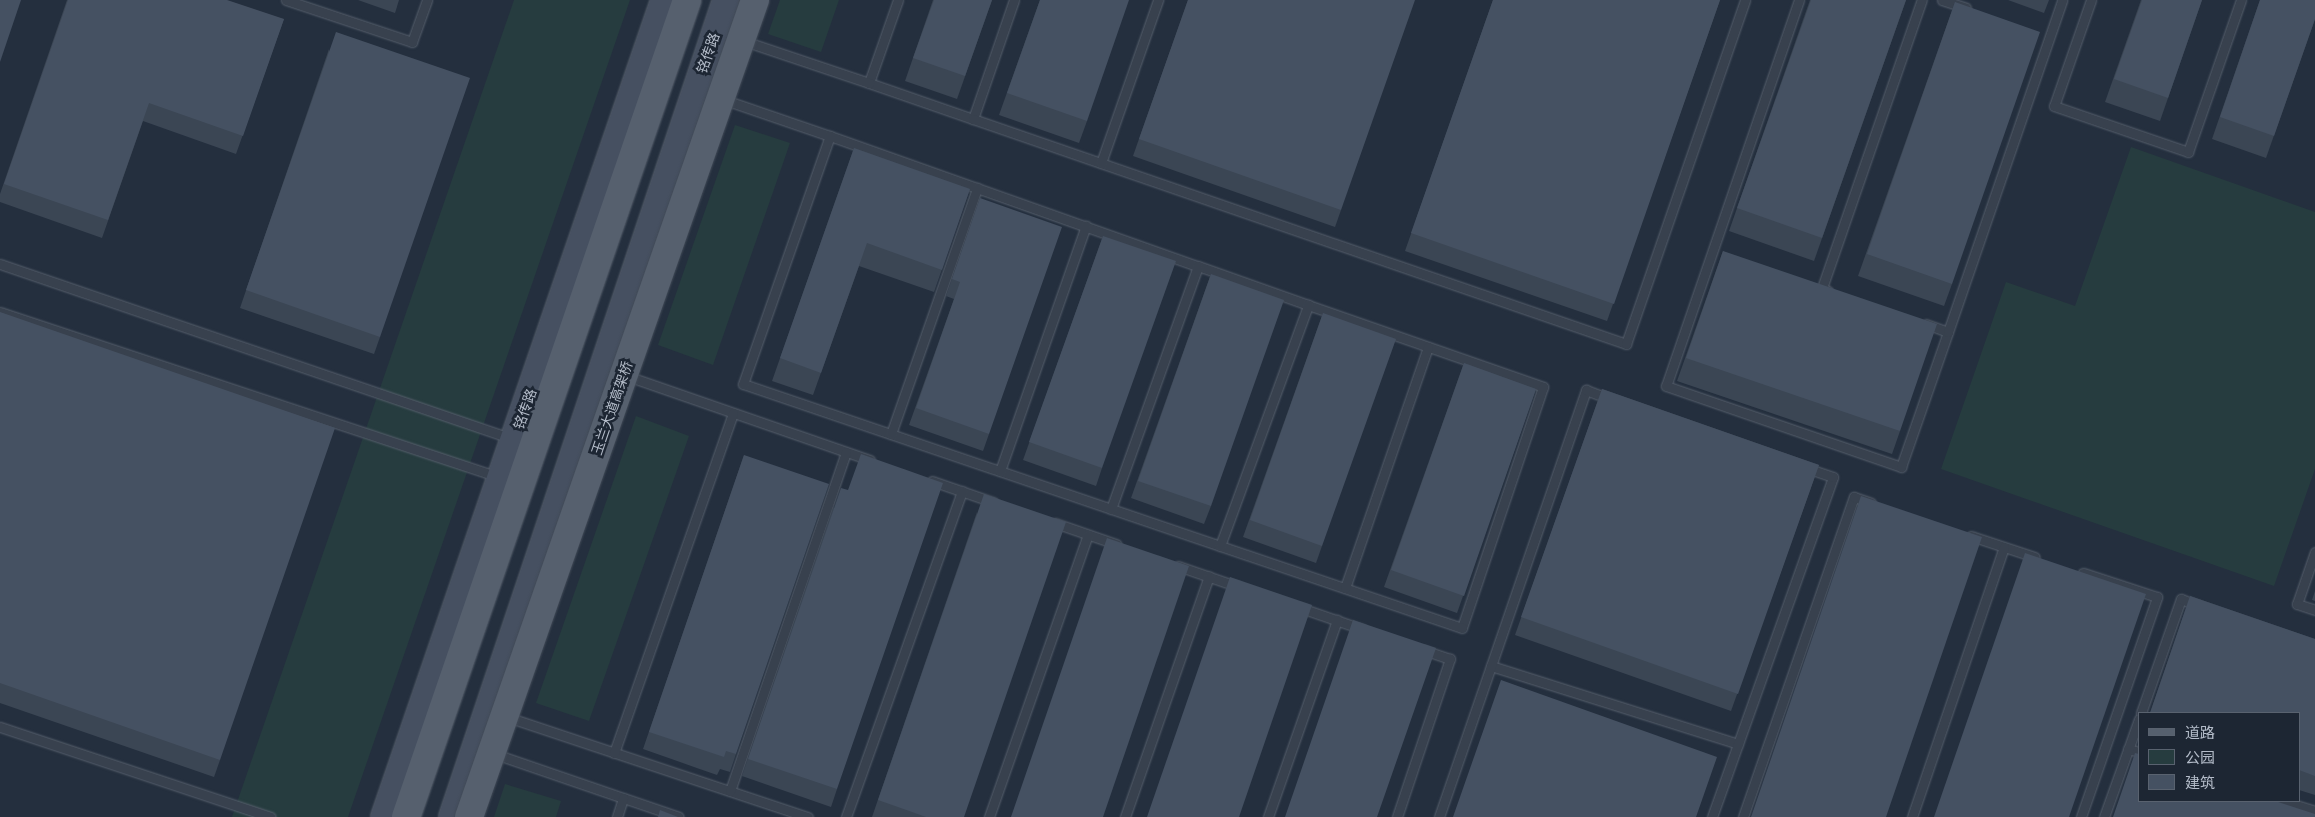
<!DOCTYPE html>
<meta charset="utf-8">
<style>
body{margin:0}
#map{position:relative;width:2315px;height:817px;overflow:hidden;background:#242f3e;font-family:"IBM Plex Sans","Noto Sans SC",sans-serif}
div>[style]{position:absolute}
.green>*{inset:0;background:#263c3f}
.roads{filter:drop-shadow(0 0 1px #565f6c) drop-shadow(0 0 1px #565f6c)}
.lane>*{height:9px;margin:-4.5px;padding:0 4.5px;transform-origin:4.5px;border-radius:4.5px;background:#38414e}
.secondary>*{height:26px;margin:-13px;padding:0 13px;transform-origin:13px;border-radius:13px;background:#465061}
.primary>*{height:28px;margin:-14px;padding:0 14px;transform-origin:14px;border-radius:14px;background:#56606e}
.bridges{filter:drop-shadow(0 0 1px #414a57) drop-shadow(0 0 1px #414a57)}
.primary-bridge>*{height:28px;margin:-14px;padding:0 14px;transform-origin:14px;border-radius:14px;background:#56606e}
.wall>*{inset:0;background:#3b4654}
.building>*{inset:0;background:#455162}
span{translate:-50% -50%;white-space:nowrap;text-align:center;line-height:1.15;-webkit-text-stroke:5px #1d2633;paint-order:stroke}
.street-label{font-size:14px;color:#b4bcc9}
.legend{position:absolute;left:2138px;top:712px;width:162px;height:90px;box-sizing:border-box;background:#1d2633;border:1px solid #59626f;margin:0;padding:6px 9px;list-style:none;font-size:15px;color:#b4bcc9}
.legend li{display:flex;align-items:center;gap:10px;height:25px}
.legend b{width:25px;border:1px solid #59626f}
</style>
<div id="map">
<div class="green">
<i style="clip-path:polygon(514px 0,630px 0,348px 817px,232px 817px)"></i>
<i style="clip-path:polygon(780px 0,839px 0,821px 52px,768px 34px)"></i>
<i style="clip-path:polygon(735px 125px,790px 143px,713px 365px,658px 345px)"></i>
<i style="clip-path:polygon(2131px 147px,2315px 212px,2315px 469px,2274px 586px,1941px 469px,2006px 282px,2075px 306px)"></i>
<i style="clip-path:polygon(636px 416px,689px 436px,589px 721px,536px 703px)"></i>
<i style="clip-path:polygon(505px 784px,561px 801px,556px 817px,494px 817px)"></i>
</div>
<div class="roads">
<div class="lane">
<i style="left:286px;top:0;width:133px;rotate:18.4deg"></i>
<i style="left:412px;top:42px;width:45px;rotate:-70.3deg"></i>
<i style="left:898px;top:0;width:88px;rotate:109.3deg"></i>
<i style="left:869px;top:83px;width:110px;rotate:19.1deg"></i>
<i style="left:1014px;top:0;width:126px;rotate:109deg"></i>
<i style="left:973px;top:119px;width:691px;rotate:19.01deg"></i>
<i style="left:1626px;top:344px;width:364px;rotate:-70.9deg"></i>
<i style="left:1799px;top:0;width:408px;rotate:109deg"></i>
<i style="left:1666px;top:386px;width:249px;rotate:19deg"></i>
<i style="left:1901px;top:467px;width:143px;rotate:-70.8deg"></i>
<i style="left:1948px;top:332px;width:23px;rotate:-160deg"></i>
<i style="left:1942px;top:0;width:25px;rotate:18deg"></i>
<i style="left:2091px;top:0;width:112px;rotate:109.2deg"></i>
<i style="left:2054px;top:106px;width:142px;rotate:18.9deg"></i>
<i style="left:2188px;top:152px;width:161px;rotate:-70.8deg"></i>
<i style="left:744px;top:41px;width:132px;rotate:18.6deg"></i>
<i style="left:722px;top:99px;width:114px;rotate:18.9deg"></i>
<i style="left:830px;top:136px;width:390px;rotate:19.5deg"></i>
<i style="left:1198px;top:266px;width:117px;rotate:19.5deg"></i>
<i style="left:1308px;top:305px;width:249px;rotate:19.2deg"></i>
<i style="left:1543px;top:387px;width:254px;rotate:108.6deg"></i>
<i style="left:1462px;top:628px;width:759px;rotate:-161.25deg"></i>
<i style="left:743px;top:384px;width:263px;rotate:-70.7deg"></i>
<i style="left:1101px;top:163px;width:173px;rotate:-70.7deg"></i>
<i style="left:0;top:264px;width:542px;rotate:18.84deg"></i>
<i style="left:1828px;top:291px;width:7px;rotate:-153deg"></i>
<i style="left:1822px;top:288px;width:305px;rotate:-70.9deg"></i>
<i style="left:0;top:312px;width:526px;rotate:18.3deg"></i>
<i style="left:1948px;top:332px;width:351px;rotate:-71deg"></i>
<i style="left:627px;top:376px;width:257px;rotate:19.1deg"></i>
<i style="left:891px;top:434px;width:261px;rotate:-70.7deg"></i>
<i style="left:1000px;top:471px;width:260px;rotate:-70.7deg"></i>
<i style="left:932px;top:481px;width:65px;rotate:19deg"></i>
<i style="left:1111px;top:509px;width:258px;rotate:-70.3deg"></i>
<i style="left:1055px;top:523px;width:65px;rotate:19deg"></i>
<i style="left:1971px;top:536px;width:67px;rotate:18.2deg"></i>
<i style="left:1220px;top:546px;width:257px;rotate:-69.9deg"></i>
<i style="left:2315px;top:552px;width:55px;rotate:109.1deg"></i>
<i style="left:2297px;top:604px;width:19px;rotate:18deg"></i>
<i style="left:1178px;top:566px;width:65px;rotate:19deg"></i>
<i style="left:1345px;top:588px;width:255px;rotate:-71deg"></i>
<i style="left:1301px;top:608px;width:65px;rotate:19deg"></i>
<i style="left:1491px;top:666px;width:259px;rotate:17.5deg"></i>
<i style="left:2141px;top:713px;width:121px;rotate:-70.7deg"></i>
<i style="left:2181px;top:599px;width:19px;rotate:21deg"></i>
<i style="left:507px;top:717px;width:317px;rotate:18.4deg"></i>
<i style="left:0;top:727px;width:285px;rotate:18.4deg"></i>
<i style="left:2128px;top:749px;width:11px;rotate:15deg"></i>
<i style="left:614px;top:753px;width:360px;rotate:-70.7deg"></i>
<i style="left:495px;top:754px;width:194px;rotate:18.9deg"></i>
<i style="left:730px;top:791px;width:358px;rotate:-71.1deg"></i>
<i style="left:2283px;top:801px;width:34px;rotate:17deg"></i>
<i style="left:617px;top:817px;width:20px;rotate:-72deg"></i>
<i style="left:846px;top:817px;width:346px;rotate:-70.4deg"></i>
<i style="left:989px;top:817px;width:299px;rotate:-70.7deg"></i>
<i style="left:1125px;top:817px;width:255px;rotate:-70.8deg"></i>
<i style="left:1268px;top:817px;width:209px;rotate:-70.7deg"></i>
<i style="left:1397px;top:817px;width:167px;rotate:-71.5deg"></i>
<i style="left:1450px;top:659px;width:28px;rotate:-161deg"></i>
<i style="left:1439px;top:817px;width:452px;rotate:-71deg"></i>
<i style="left:1586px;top:390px;width:26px;rotate:21deg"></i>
<i style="left:1712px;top:817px;width:361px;rotate:-70.4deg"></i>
<i style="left:1833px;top:477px;width:28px;rotate:-161deg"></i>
<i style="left:1743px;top:817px;width:339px;rotate:-70.9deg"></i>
<i style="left:1854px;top:497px;width:18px;rotate:19deg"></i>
<i style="left:1912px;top:817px;width:285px;rotate:-71.2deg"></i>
<i style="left:2081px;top:817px;width:233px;rotate:-70.9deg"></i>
<i style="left:2157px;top:597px;width:78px;rotate:-162deg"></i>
<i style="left:2104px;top:817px;width:104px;rotate:-70.3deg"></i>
</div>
<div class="secondary">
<i style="left:384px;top:817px;width:864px;rotate:-71.08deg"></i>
<i style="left:452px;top:817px;width:862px;rotate:-71.46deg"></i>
</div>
<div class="primary">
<i style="left:406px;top:817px;width:864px;rotate:-71.02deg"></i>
</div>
</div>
<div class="bridges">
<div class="primary-bridge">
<i style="left:469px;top:817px;width:866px;rotate:-70.71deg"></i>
</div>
</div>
<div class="wall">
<i style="clip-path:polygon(67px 0,284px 19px,236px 154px,143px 121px,102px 238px,0 202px,0 194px)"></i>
<i style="clip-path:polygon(358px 0,399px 0,395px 13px)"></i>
<i style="clip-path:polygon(933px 0,992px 0,957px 99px,905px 81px)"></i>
<i style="clip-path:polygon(1040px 0,1087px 121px,1079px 143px,999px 115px)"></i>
<i style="clip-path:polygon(1188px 0,1341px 210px,1335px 227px,1133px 156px)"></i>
<i style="clip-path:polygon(1493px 0,1720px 0,1607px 321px,1405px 251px)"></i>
<i style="clip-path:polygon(1810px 0,1906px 0,1814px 261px,1729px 231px)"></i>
<i style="clip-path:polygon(2008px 0,2049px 0,2044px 13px)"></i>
<i style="clip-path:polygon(2141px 0,2202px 0,2160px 121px,2105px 102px)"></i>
<i style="clip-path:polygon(2260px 0,2315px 19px,2266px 158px,2212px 139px)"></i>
<i style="clip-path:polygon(1955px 2px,1952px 284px,1944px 306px,1858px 276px)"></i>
<i style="clip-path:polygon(329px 49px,380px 337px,374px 354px,240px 308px)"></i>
<i style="clip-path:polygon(854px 148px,970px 189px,934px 292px,859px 266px,813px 395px,772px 381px)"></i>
<i style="clip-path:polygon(980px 198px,989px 434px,983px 451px,909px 425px,954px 299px,946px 296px)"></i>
<i style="clip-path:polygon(1103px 236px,1102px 468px,1096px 486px,1023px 460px)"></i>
<i style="clip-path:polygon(1723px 251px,1900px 431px,1892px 454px,1677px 381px)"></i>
<i style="clip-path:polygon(1211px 274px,1211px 506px,1204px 524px,1131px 498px)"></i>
<i style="clip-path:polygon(0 312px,220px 760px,214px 777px,0 703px)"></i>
<i style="clip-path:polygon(1323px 313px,1322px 546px,1316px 563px,1243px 537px)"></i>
<i style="clip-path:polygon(1464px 363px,1536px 389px,1457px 613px,1384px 587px)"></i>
<i style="clip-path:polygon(1602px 389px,1819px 465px,1731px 711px,1515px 635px)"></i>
<i style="clip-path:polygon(744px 455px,736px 754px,730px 772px,720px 769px,717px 775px,643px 749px)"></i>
<i style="clip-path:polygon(834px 505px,837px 789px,831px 807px,742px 776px)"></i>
<i style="clip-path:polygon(977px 512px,964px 817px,872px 817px)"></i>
<i style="clip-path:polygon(2315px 591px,2315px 601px,2312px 600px)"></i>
<i style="clip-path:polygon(2190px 596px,2315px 639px,2315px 795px,2299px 790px,2299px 713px,2150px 713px)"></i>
</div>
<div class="building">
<i style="clip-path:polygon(0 0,21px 0,0 62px)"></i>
<i style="clip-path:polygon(68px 0,227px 0,284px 19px,243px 136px,149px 103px,108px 220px,4px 184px)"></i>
<i style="clip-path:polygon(934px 0,992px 0,965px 76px,913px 58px)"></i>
<i style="clip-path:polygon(1040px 0,1129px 0,1087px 121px,1007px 93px)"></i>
<i style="clip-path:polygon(1188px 0,1415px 0,1341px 210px,1139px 139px)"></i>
<i style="clip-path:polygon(1493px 0,1720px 0,1614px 304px,1411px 233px)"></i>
<i style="clip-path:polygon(1811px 0,1906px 0,1822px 238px,1737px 208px)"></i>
<i style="clip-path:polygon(2142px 0,2202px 0,2168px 98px,2114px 79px)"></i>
<i style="clip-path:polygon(2260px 0,2315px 0,2315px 19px,2274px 136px,2220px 117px)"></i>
<i style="clip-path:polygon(1955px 2px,2040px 32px,1952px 284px,1867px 254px)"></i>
<i style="clip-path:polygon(336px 32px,470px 78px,380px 337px,246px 290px)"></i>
<i style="clip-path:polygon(854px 148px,970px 189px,942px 270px,867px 243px,821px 373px,780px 358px)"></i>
<i style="clip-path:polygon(980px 198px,1062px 227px,989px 434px,916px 408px,960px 282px,952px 279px)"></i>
<i style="clip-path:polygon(1103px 236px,1176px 261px,1102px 468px,1029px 442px)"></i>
<i style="clip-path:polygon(1723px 251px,1937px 324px,1900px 431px,1686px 358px)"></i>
<i style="clip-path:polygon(1211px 274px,1284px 300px,1211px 506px,1138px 481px)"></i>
<i style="clip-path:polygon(0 312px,335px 428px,220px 760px,0 683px)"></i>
<i style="clip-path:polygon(1323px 313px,1396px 339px,1322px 546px,1250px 520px)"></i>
<i style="clip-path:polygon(1464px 363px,1536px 389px,1464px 596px,1391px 570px)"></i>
<i style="clip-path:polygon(1602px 389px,1819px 465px,1738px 694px,1521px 617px)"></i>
<i style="clip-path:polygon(861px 454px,943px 483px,837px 789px,748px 759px,841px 488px,848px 490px)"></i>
<i style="clip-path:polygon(744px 455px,829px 484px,736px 754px,726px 751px,724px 757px,649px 732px)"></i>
<i style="clip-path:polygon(984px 494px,1066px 522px,964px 817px,926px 817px,878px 800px)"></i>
<i style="clip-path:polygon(1861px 496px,1982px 537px,1886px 817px,1751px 817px)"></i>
<i style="clip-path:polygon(1107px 538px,1189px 566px,1103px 817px,1011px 817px)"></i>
<i style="clip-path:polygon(2025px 553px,2146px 594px,2069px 817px,1934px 817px)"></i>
<i style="clip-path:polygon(1230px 577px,1312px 605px,1239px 817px,1147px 817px)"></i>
<i style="clip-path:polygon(2190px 596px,2315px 639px,2315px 776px,2299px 770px,2299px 713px,2150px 713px)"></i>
<i style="clip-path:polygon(1353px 620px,1436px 648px,1377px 817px,1285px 817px)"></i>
<i style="clip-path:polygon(1501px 680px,1717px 757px,1696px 817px,1453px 817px)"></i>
<i style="clip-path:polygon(2135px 753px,2139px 754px,2139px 801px,2275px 801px,2315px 814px,2315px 817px,2113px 817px)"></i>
<i style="clip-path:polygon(660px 810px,678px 817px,658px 817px)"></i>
</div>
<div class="street-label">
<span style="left:708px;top:53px;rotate:-71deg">铭传路</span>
<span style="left:612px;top:408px;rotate:-71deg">玉兰大道高架桥</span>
<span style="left:525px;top:409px;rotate:-71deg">铭传路</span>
</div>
<ul class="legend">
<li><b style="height:6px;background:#56606e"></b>道路</li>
<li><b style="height:14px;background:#263c3f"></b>公园</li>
<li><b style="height:14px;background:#455162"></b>建筑</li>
</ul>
</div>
